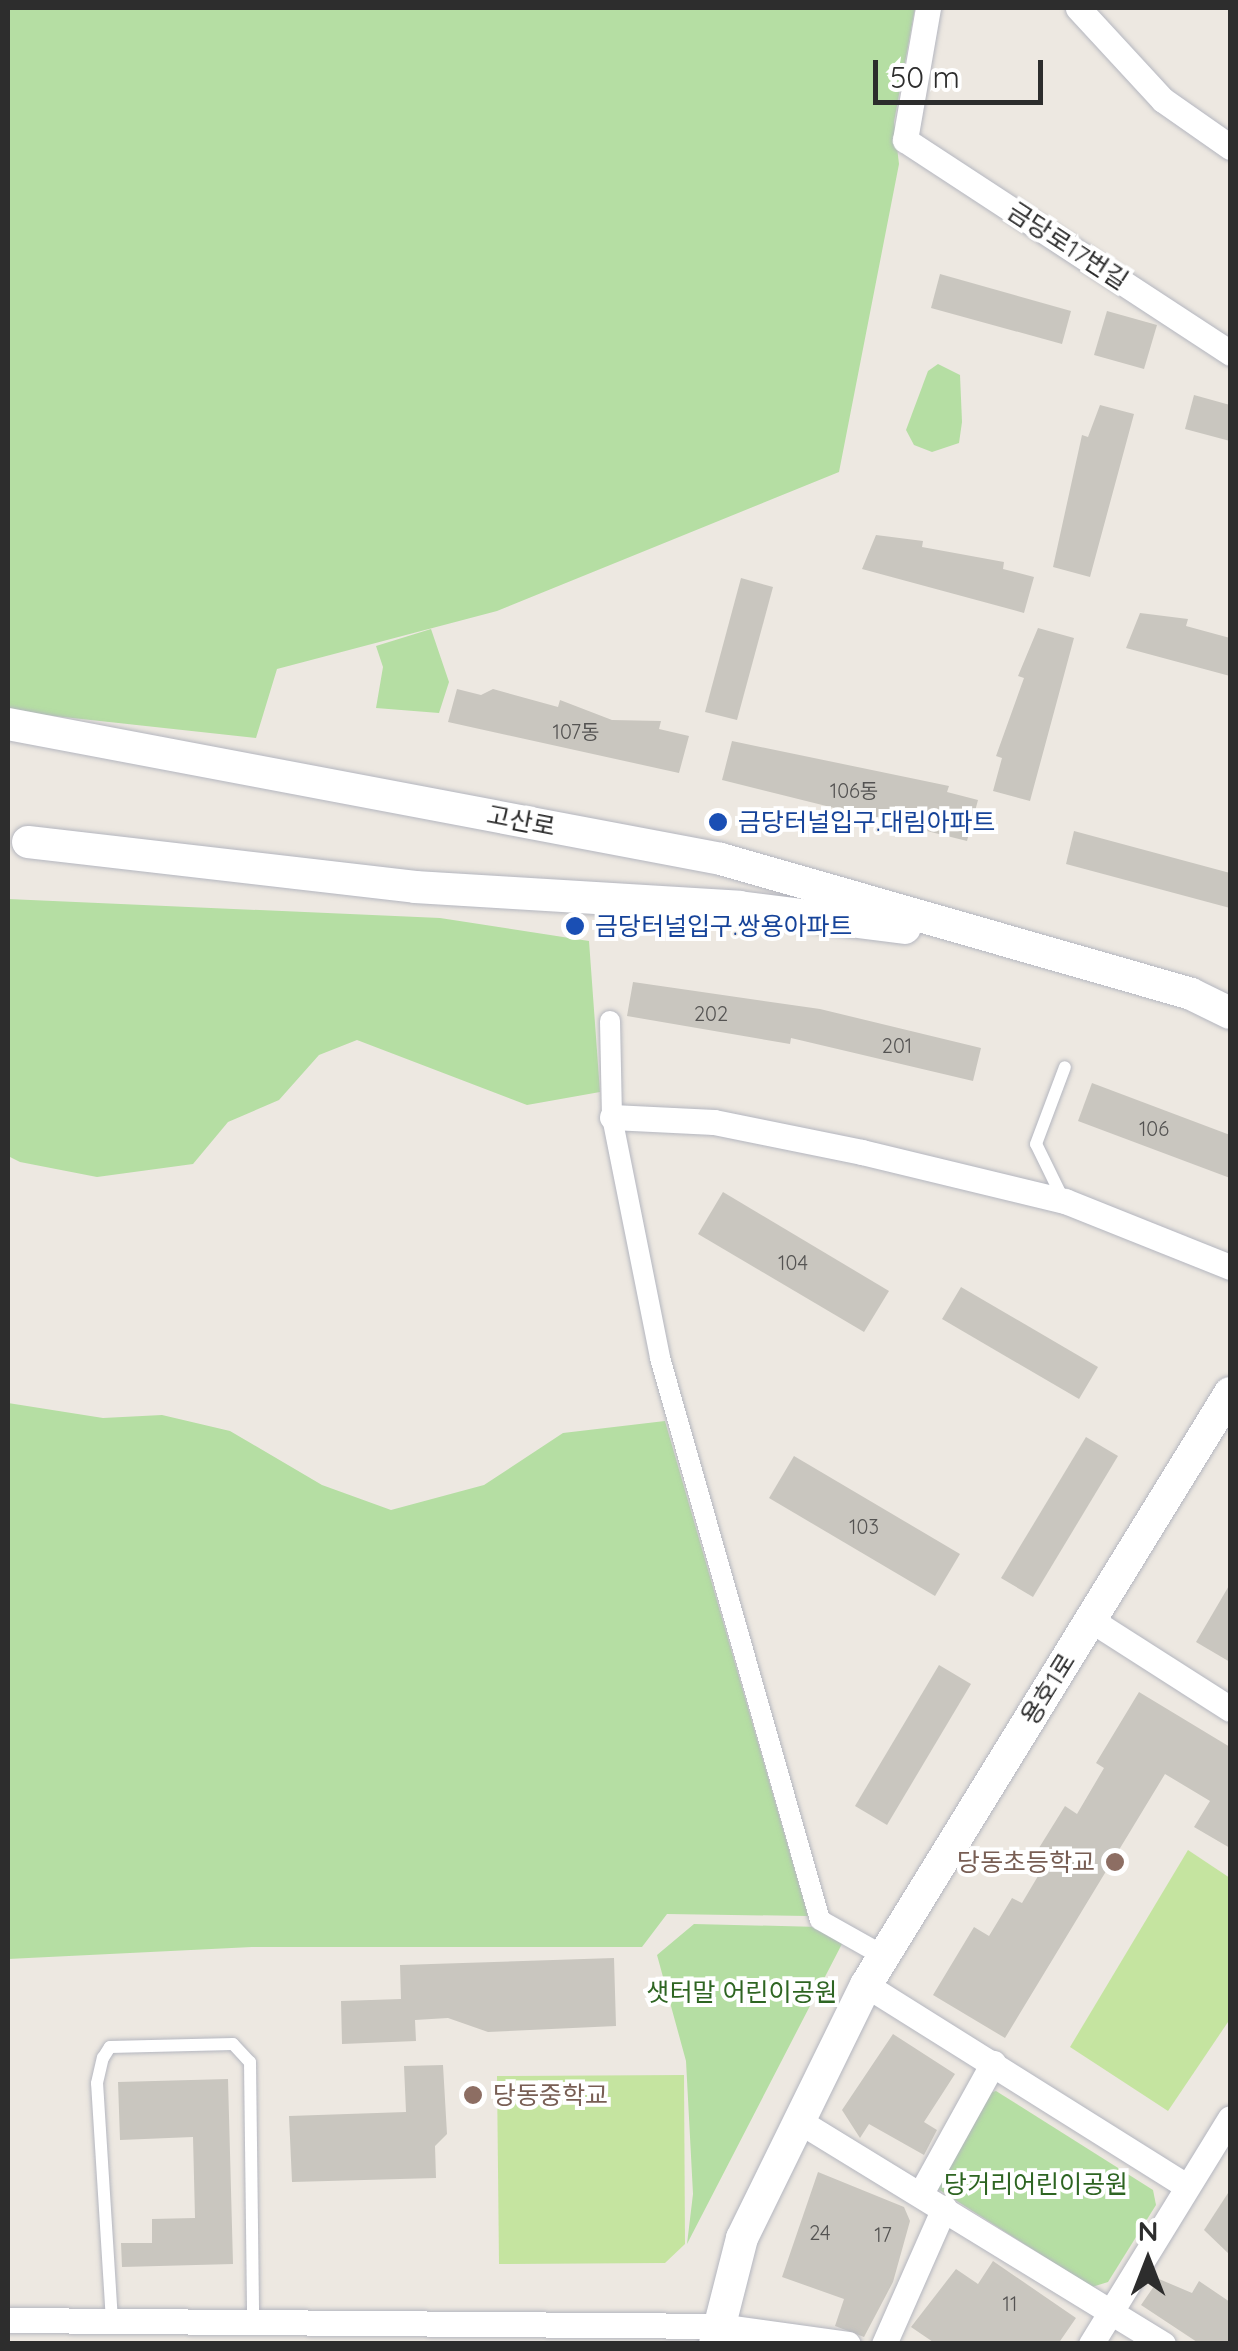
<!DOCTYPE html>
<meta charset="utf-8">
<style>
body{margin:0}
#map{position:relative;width:1238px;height:2351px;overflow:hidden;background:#ede8e1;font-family:Quicksand,"Noto Sans KR",sans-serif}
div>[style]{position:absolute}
.green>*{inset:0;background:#b5dea3}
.pitch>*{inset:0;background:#c5e4a0}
.building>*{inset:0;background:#c9c6bf}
.roads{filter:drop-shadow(0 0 2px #b4b6bf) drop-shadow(0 0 2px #b4b6bf)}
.service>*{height:12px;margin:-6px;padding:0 6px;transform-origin:6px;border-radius:6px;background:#fff}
.pedestrian>*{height:20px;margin:-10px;padding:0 10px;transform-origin:10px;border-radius:10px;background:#fff}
.minor>*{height:25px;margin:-12.5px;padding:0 12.5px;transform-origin:12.5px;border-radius:12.5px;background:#fff}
.tertiary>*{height:32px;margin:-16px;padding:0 16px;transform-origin:16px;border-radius:16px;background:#fff}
.dots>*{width:28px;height:28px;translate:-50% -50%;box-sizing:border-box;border:5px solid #fff;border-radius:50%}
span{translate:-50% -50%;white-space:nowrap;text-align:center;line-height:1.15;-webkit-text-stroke:8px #fff;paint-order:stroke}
.number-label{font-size:20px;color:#545352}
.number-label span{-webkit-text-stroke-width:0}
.street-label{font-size:25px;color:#2d2d2d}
.transit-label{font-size:25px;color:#164399}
.left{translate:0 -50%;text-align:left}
.education-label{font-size:25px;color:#785e54}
.right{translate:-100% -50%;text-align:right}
.park-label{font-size:25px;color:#2e6522}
.frame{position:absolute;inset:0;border:10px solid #2d2d2d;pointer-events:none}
.north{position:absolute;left:1098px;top:2211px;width:100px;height:100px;-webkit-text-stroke:8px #fff;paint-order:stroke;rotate:0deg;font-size:28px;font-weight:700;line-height:40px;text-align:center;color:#2d2d2d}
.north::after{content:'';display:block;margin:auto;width:35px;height:45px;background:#2d2d2d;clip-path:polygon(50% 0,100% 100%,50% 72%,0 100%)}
.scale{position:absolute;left:873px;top:60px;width:170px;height:45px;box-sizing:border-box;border:5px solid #2d2d2d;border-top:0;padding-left:12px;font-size:30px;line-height:35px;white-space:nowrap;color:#2d2d2d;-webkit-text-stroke:8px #fff;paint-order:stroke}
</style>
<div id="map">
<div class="green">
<i style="clip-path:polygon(8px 8px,915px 8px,894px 122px,899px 164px,839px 472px,497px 611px,277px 669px,256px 738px,8px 711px)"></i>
<i style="clip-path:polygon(938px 364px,960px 375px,962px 422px,959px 443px,932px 452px,914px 445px,906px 430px,928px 371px)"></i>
<i style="clip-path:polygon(431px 629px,449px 682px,439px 713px,376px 708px,383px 667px,376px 646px)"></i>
<i style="clip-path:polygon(8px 899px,440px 918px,589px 941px,600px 1092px,527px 1105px,357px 1040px,319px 1055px,279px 1100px,228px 1122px,193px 1164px,97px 1177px,20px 1162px,8px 1156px)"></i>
<i style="clip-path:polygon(8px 1403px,103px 1418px,162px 1415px,230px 1431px,322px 1485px,391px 1510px,484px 1485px,563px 1433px,665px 1421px,808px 1916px,667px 1914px,642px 1947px,252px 1947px,8px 1959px)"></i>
<i style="clip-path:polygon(694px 1924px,820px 1927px,844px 1940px,687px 2244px,693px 2194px,686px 2061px,657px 1955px)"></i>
<i style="clip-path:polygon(996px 2091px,1153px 2190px,1156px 2205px,1108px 2282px,1092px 2287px,938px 2189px,934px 2179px,986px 2094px)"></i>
</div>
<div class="pitch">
<i style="clip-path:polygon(1188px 1850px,1230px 1878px,1230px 2019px,1168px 2111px,1070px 2047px)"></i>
<i style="clip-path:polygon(684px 2075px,685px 2244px,665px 2263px,499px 2264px,497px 2076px)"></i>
</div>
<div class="building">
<i style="clip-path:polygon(940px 274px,1071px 311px,1062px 344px,931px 308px)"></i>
<i style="clip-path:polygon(1107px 311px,1157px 325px,1144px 369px,1094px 355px)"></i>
<i style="clip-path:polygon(1194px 395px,1230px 405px,1230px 441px,1185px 429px)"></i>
<i style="clip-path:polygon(1100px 405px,1134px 414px,1090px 577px,1053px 567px,1082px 435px,1088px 437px)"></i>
<i style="clip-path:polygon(876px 535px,923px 541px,922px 547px,1004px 562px,1003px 569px,1034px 577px,1024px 613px,862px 569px)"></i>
<i style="clip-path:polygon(741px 578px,773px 587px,737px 720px,705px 712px)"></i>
<i style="clip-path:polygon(1140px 613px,1188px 619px,1186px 626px,1230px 638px,1230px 676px,1126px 648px)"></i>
<i style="clip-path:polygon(1038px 628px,1074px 638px,1030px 801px,993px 791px,1002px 758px,996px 756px,1024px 678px,1018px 676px)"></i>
<i style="clip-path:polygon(457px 689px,481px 695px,493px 689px,558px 707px,560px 700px,612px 720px,661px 721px,659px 729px,689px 736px,679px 773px,448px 722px)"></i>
<i style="clip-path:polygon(732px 741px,949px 786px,947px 792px,978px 800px,967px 841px,722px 780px)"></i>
<i style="clip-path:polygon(1074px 831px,1230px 873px,1230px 908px,1066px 864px)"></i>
<i style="clip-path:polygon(633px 982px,820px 1009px,981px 1048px,973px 1081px,791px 1038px,790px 1044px,627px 1016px)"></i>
<i style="clip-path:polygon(1092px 1083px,1230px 1135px,1230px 1178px,1078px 1121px)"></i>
<i style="clip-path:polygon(723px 1192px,889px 1291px,864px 1332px,698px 1234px)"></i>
<i style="clip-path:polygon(961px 1287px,1098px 1367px,1079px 1399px,942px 1319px)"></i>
<i style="clip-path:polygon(1086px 1437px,1118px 1456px,1033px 1597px,1001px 1578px)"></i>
<i style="clip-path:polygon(794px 1456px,960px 1554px,935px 1596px,769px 1498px)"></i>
<i style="clip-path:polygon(1230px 1584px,1230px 1662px,1196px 1642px)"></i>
<i style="clip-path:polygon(939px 1665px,971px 1684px,887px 1825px,855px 1806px)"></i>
<i style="clip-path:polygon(1139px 1692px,1230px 1747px,1230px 1848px,1194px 1827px,1210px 1801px,1165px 1774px,1005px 2038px,933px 1995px,974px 1927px,989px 1936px,1012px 1898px,1022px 1903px,1041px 1871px,1029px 1864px,1065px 1806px,1077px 1814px,1104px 1768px,1096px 1763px)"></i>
<i style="clip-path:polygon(614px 1958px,616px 2026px,488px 2032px,448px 2018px,415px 2020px,416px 2041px,342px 2044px,341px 2001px,401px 1999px,400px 1965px)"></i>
<i style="clip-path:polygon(893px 2034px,955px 2074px,924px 2122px,937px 2130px,924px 2155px,869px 2124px,860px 2138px,842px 2110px)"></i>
<i style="clip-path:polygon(443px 2065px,447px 2134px,435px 2146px,436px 2178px,292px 2182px,289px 2116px,406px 2112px,404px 2066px)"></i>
<i style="clip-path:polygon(228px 2079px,233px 2264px,122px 2267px,121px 2243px,152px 2243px,152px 2219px,195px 2218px,193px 2137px,120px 2140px,118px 2082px)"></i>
<i style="clip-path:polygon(818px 2172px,904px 2207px,910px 2221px,893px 2282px,864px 2337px,835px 2326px,844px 2299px,782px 2277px)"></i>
<i style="clip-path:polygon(1230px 2190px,1230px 2255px,1204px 2230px)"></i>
<i style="clip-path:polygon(993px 2261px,1076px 2318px,1058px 2344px,936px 2344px,911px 2327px,956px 2269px,978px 2284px)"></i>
<i style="clip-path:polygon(1159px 2279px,1192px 2293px,1199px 2281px,1230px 2302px,1230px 2344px,1200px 2344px,1141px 2305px)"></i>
</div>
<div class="roads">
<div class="service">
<i style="left:1063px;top:1199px;width:61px;rotate:-116.1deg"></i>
<i style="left:1036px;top:1144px;width:82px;rotate:-69.4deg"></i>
<i style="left:112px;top:2321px;width:238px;rotate:-93.6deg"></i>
<i style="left:97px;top:2083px;width:26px;rotate:-77deg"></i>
<i style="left:103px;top:2058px;width:13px;rotate:-58deg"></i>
<i style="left:110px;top:2047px;width:123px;rotate:-1.4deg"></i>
<i style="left:233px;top:2044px;width:25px;rotate:47deg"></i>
<i style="left:250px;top:2062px;width:260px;rotate:89.3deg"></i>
</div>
<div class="pedestrian">
<i style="left:610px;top:1021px;width:96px;rotate:88.8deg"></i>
<i style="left:612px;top:1117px;width:246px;rotate:78.7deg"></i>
<i style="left:660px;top:1358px;width:584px;rotate:74.11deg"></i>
<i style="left:820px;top:1920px;width:73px;rotate:29.4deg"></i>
</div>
<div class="minor">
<i style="left:928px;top:8px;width:134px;rotate:99.9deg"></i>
<i style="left:905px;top:140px;width:389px;rotate:33.2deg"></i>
<i style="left:1078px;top:8px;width:125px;rotate:47.3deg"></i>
<i style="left:1163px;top:100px;width:82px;rotate:35deg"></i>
<i style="left:612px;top:1117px;width:102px;rotate:2.8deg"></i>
<i style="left:714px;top:1122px;width:151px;rotate:11.5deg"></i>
<i style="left:862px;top:1152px;width:209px;rotate:13.6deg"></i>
<i style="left:1065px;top:1201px;width:178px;rotate:21.8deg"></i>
<i style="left:1091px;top:1620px;width:165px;rotate:32.6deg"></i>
<i style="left:866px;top:1985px;width:374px;rotate:32.1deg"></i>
<i style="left:799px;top:2121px;width:427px;rotate:31.5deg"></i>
<i style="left:921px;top:2193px;width:149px;rotate:-61deg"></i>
<i style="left:8px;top:2320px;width:710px;rotate:0.48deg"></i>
<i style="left:718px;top:2326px;width:131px;rotate:7.9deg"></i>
<i style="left:884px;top:2344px;width:149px;rotate:-66.2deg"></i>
<i style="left:1091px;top:2344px;width:265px;rotate:-58.4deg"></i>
</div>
<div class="tertiary">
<i style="left:8px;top:724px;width:726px;rotate:10.72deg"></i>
<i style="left:721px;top:859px;width:489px;rotate:16deg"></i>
<i style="left:1191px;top:994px;width:43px;rotate:26deg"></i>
<i style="left:28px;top:842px;width:390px;rotate:6.6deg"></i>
<i style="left:415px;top:887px;width:325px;rotate:3.5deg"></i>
<i style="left:739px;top:907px;width:167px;rotate:7.2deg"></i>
<i style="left:715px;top:2344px;width:109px;rotate:-75.7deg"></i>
<i style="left:742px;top:2238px;width:282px;rotate:-63.9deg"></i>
<i style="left:866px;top:1985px;width:695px;rotate:-58.41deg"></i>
</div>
</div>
<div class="dots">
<i style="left:718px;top:822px;background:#1a4fb4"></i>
<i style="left:575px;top:926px;background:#1a4fb4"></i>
<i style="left:1115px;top:1862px;background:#8d6e63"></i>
<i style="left:473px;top:2095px;background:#8d6e63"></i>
</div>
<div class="number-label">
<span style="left:576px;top:731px">107동</span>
<span style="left:854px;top:790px">106동</span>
<span style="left:711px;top:1013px">202</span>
<span style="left:897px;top:1045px">201</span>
<span style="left:1154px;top:1128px">106</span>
<span style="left:793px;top:1262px">104</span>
<span style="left:864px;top:1526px">103</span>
<span style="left:820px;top:2232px">24</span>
<span style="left:883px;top:2234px">17</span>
<span style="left:1010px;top:2303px">11</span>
</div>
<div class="street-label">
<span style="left:1068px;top:246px;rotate:33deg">금당로17번길</span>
<span style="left:521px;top:821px;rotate:11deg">고산로</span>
<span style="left:1048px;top:1689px;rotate:-58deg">용호1로</span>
</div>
<div class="transit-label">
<span class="left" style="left:738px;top:822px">금당터널입구.대림아파트</span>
<span class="left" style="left:595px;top:926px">금당터널입구.쌍용아파트</span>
</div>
<div class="education-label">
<span class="right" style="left:1095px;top:1862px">당동초등학교</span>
<span class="left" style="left:493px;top:2095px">당동중학교</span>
</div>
<div class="park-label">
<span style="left:742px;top:1992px">샛터말 어린이공원</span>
<span style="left:1036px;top:2184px">당거리어린이공원</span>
</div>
<div class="frame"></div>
<div class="north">N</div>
<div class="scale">50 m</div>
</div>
